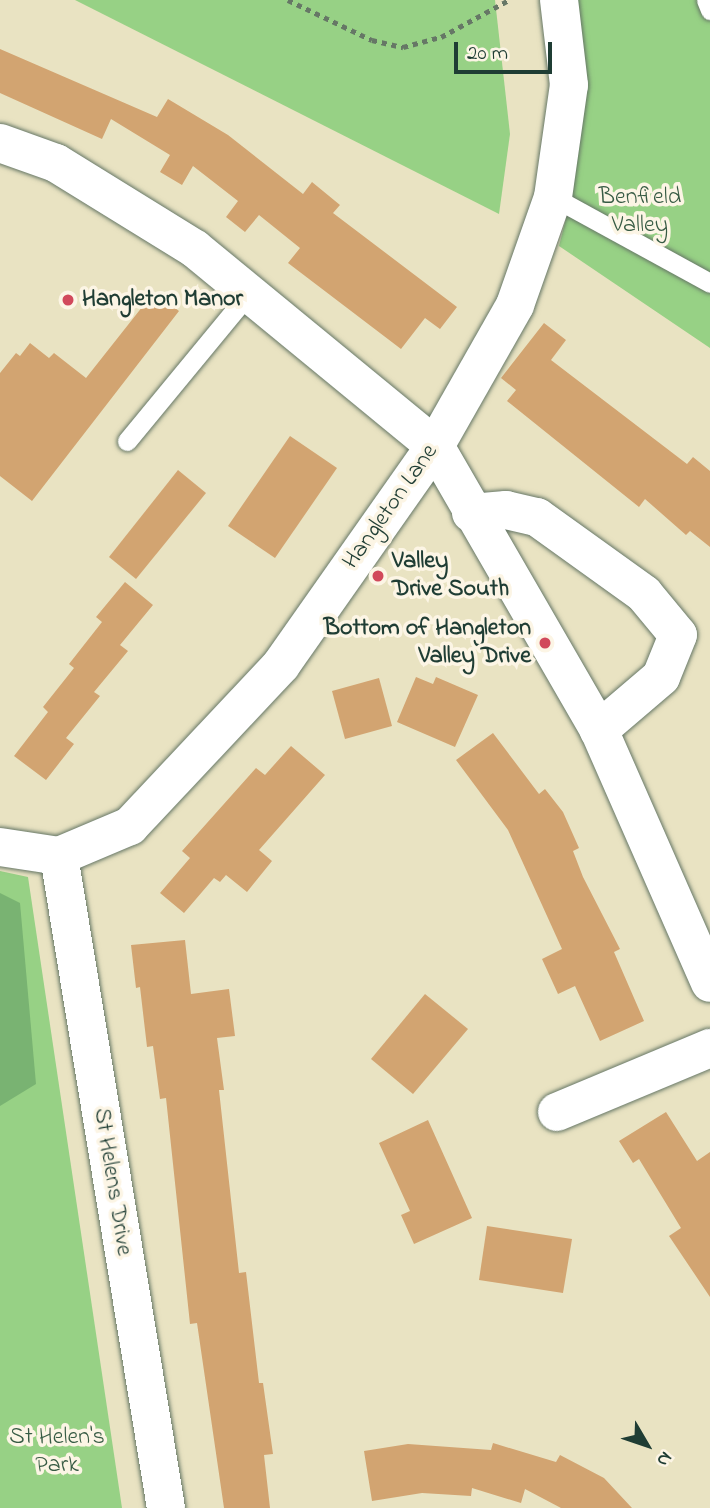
<!DOCTYPE html>
<style>
body{margin:0}
#map{position:relative;width:710px;height:1508px;overflow:hidden;background:#e9e3c2;font-family:"Indie Flower",sans-serif}
div>[style]{position:absolute}
.green>*{inset:0;background:#97d185}
.forest>*{inset:0;background:#79b372}
.building>*{inset:0;background:#d2a471}
.path>*{height:4.5px;margin-top:-2.25px;transform-origin:0;background:repeating-linear-gradient(90deg,#676 0 5px,transparent 0 10px)}
.roads{filter:drop-shadow(0 0 2px #676) drop-shadow(0 0 2px #676)}
.lane>*{height:19px;margin:-9.5px;padding:0 9.5px;transform-origin:9.5px;border-radius:9.5px;background:#fff}
.street>*{height:38px;margin:-19px;padding:0 19px;transform-origin:19px;border-radius:19px;background:#fff}
.dots>*{width:19px;height:19px;translate:-50% -50%;box-sizing:border-box;border:4px solid #fcf5e5;border-radius:50%}
span{translate:-50% -50%;white-space:nowrap;text-align:center;line-height:1.15;-webkit-text-stroke:7px #fcf5e5;paint-order:stroke}
.park-label{font-size:24px;color:#375b44}
.poi-label{font-size:24px;color:#1f3d34;font-weight:700}
.left{translate:0 -50%;text-align:left}
.right{translate:-100% -50%;text-align:right}
.street-label{font-size:24px;color:#1f3d34}
.north{position:absolute;left:612px;top:1410px;width:70px;height:70px;-webkit-text-stroke:5px #fcf5e5;paint-order:stroke;rotate:129deg;font-size:19px;font-weight:700;line-height:28px;text-align:center;color:#1f3d34}
.north::after{content:'';display:block;margin:auto;width:24px;height:32px;background:#1f3d34;clip-path:polygon(50% 0,100% 100%,50% 72%,0 100%)}
.scale{position:absolute;left:454px;top:42px;width:98px;height:32px;box-sizing:border-box;border:4px solid #1f3d34;border-top:0;padding-left:9px;font-size:21px;line-height:24px;white-space:nowrap;color:#1f3d34;-webkit-text-stroke:5px #fcf5e5;paint-order:stroke}
</style>
<div id="map">
<div class="green">
<i style="clip-path:polygon(75px 0,495px 0,510px 134px,499px 214px)"></i>
<i style="clip-path:polygon(575px 0,710px 0,710px 348px,559px 246px,574px 187px)"></i>
<i style="clip-path:polygon(0 871px,28px 877px,122px 1508px,0 1508px)"></i>
</div>
<div class="forest">
<i style="clip-path:polygon(0 893px,20px 903px,36px 1084px,0 1106px)"></i>
</div>
<div class="building">
<i style="clip-path:polygon(0 49px,157px 117px,168px 99px,228px 135px,303px 194px,312px 182px,340px 205px,333px 213px,457px 307px,440px 329px,425px 318px,401px 349px,288px 263px,300px 248px,259px 215px,245px 232px,226px 217px,238px 201px,193px 166px,182px 185px,160px 172px,170px 155px,111px 119px,102px 139px,0 93px)"></i>
<i style="clip-path:polygon(154px 292px,179px 311px,32px 501px,0 476px,0 373px,16px 353px,20px 356px,30px 343px,49px 358px,54px 353px,86px 378px)"></i>
<i style="clip-path:polygon(544px 323px,566px 340px,551px 360px,687px 464px,693px 457px,710px 471px,710px 547px,690px 531px,686px 535px,645px 499px,639px 507px,507px 401px,516px 390px,501px 378px)"></i>
<i style="clip-path:polygon(290px 436px,337px 468px,275px 558px,228px 526px)"></i>
<i style="clip-path:polygon(178px 470px,206px 493px,136px 579px,109px 557px)"></i>
<i style="clip-path:polygon(125px 582px,153px 605px,120px 645px,128px 651px,94px 692px,100px 696px,66px 738px,74px 744px,46px 780px,14px 756px,48px 712px,43px 707px,74px 668px,69px 664px,102px 622px,96px 617px)"></i>
<i style="clip-path:polygon(416px 677px,433px 684px,436px 677px,478px 695px,455px 747px,397px 722px)"></i>
<i style="clip-path:polygon(379px 678px,392px 726px,345px 739px,332px 691px)"></i>
<i style="clip-path:polygon(493px 733px,539px 794px,545px 789px,563px 812px,579px 848px,573px 851px,583px 877px,620px 949px,614px 952px,644px 1021px,600px 1041px,575px 986px,558px 994px,542px 959px,562px 949px,508px 830px,456px 760px)"></i>
<i style="clip-path:polygon(291px 746px,325px 775px,259px 850px,272px 861px,247px 892px,226px 875px,220px 882px,214px 878px,184px 913px,160px 893px,190px 858px,182px 851px,256px 768px,265px 775px)"></i>
<i style="clip-path:polygon(185px 940px,191px 994px,229px 989px,235px 1036px,217px 1038px,224px 1090px,219px 1090px,239px 1273px,246px 1272px,259px 1383px,263px 1383px,273px 1454px,264px 1455px,270px 1508px,224px 1508px,197px 1323px,190px 1324px,166px 1098px,160px 1099px,153px 1046px,147px 1047px,140px 987px,136px 988px,131px 945px)"></i>
<i style="clip-path:polygon(425px 994px,468px 1029px,413px 1094px,371px 1059px)"></i>
<i style="clip-path:polygon(666px 1112px,697px 1161px,710px 1152px,710px 1297px,669px 1236px,681px 1228px,639px 1159px,633px 1163px,619px 1141px)"></i>
<i style="clip-path:polygon(428px 1120px,472px 1218px,414px 1244px,401px 1215px,410px 1211px,379px 1143px)"></i>
<i style="clip-path:polygon(487px 1226px,572px 1239px,563px 1293px,479px 1280px)"></i>
<i style="clip-path:polygon(493px 1443px,556px 1462px,560px 1455px,604px 1478px,632px 1508px,561px 1508px,525px 1489px,521px 1503px,472px 1488px,471px 1496px,422px 1493px,372px 1501px,364px 1451px,408px 1444px,491px 1450px)"></i>
</div>
<div class="path">
<i style="left:288px;top:0;width:93px;rotate:25.5deg"></i>
<i style="left:372px;top:40px;width:32px;rotate:13deg"></i>
<i style="left:403px;top:47px;width:39px;rotate:-15deg"></i>
<i style="left:441px;top:37px;width:77px;rotate:-28.6deg"></i>
</div>
<div class="roads">
<div class="lane">
<i style="left:706px;top:0;width:11px;rotate:68deg"></i>
<i style="left:553px;top:197px;width:179px;rotate:28.7deg"></i>
<i style="left:127px;top:441px;width:190px;rotate:-50.5deg"></i>
</div>
<div class="street">
<i style="left:0;top:143px;width:59px;rotate:19.7deg"></i>
<i style="left:56px;top:163px;width:163px;rotate:31.7deg"></i>
<i style="left:195px;top:249px;width:310px;rotate:39.4deg"></i>
<i style="left:435px;top:446px;width:328px;rotate:60deg"></i>
<i style="left:599px;top:730px;width:276px;rotate:66.3deg"></i>
<i style="left:471px;top:513px;width:35px;rotate:-5deg"></i>
<i style="left:506px;top:510px;width:32px;rotate:13deg"></i>
<i style="left:537px;top:517px;width:132px;rotate:35.7deg"></i>
<i style="left:644px;top:594px;width:53px;rotate:50.3deg"></i>
<i style="left:678px;top:635px;width:45px;rotate:112deg"></i>
<i style="left:661px;top:677px;width:82px;rotate:139.5deg"></i>
<i style="left:0;top:847px;width:60px;rotate:8.7deg"></i>
<i style="left:59px;top:856px;width:77px;rotate:-22.9deg"></i>
<i style="left:130px;top:826px;width:221px;rotate:-46.8deg"></i>
<i style="left:281px;top:665px;width:268px;rotate:-54.9deg"></i>
<i style="left:435px;top:446px;width:162px;rotate:-60.4deg"></i>
<i style="left:515px;top:305px;width:114px;rotate:-70.6deg"></i>
<i style="left:553px;top:197px;width:113px;rotate:-81.9deg"></i>
<i style="left:569px;top:85px;width:86px;rotate:-96.7deg"></i>
<i style="left:59px;top:856px;width:661px;rotate:80.68deg"></i>
<i style="left:557px;top:1112px;width:166px;rotate:-22.7deg"></i>
</div>
</div>
<div class="dots">
<i style="left:68px;top:300px;background:#d1495b"></i>
<i style="left:378px;top:576px;background:#d1495b"></i>
<i style="left:545px;top:643px;background:#d1495b"></i>
</div>
<div class="park-label">
<span style="left:640px;top:212px">Benfield<br>Valley</span>
<span style="left:57px;top:1452px">St Helen's<br>Park</span>
</div>
<div class="poi-label">
<span class="left" style="left:82px;top:300px">Hangleton Manor</span>
<span class="left" style="left:392px;top:576px">Valley<br>Drive South</span>
<span class="right" style="left:531px;top:643px">Bottom of Hangleton<br>Valley Drive</span>
</div>
<div class="street-label">
<span style="left:391px;top:507px;rotate:-55deg">Hangleton Lane</span>
<span style="left:112px;top:1182px;rotate:81deg">St Helens Drive</span>
</div>
<div class="north">N</div>
<div class="scale">20 m</div>
</div>
